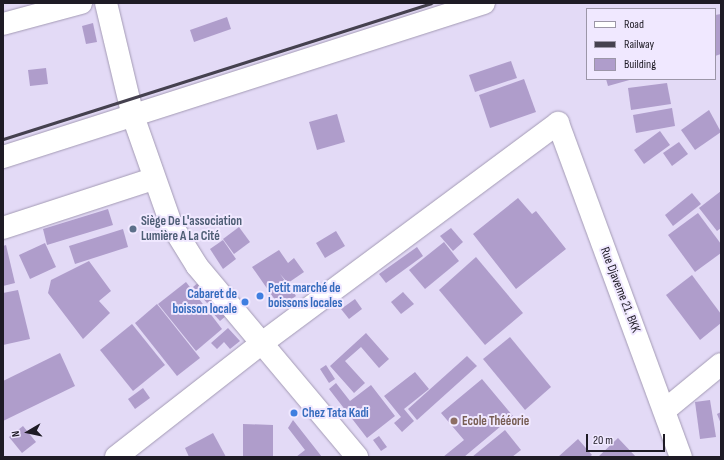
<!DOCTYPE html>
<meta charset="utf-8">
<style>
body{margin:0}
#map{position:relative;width:724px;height:460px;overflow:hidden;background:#e3daf6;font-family:"Sofia Sans Condensed",sans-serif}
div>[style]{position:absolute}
.building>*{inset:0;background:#af9dcb}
.roads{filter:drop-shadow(0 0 1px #a39ab4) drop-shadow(0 0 1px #a39ab4)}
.minor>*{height:22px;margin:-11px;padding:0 11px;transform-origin:11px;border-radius:11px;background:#fff}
.rail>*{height:3px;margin:-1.5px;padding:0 1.5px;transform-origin:1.5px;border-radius:1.5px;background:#45414f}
.dots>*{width:11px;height:11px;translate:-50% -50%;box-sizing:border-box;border:2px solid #f0e8ff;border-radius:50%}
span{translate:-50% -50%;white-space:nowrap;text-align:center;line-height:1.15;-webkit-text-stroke:4px #f0e8ff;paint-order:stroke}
.service-label{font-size:13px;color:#4e5e75;font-weight:700}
.left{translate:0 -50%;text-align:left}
.shop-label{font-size:13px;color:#366cbe;font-weight:700}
.right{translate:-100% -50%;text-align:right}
.street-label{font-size:13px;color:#1e1b25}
.education-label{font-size:13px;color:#785e54;font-weight:700}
.frame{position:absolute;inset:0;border:4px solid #1e1b25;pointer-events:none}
.legend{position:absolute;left:586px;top:8px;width:130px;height:72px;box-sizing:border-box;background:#f0e8ff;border:1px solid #9c96a8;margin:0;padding:5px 7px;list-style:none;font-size:12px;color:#1e1b25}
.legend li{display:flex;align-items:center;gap:8px;height:20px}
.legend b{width:20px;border:1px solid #9c96a8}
.north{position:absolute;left:8px;top:412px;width:40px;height:40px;-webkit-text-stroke:3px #f0e8ff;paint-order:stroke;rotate:261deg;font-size:11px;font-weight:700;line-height:16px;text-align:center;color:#1e1b25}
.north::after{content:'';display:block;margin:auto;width:14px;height:18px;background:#1e1b25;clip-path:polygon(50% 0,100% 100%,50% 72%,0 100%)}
.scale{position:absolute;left:586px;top:434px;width:79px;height:18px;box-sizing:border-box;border:2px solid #1e1b25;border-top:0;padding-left:5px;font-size:12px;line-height:14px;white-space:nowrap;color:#1e1b25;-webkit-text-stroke:3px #f0e8ff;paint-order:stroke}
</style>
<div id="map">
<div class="building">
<i style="clip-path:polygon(721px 14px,721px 54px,715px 56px,715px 15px)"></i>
<i style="clip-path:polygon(227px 17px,231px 29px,194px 42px,190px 30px)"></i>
<i style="clip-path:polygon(93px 23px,97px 42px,86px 44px,82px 26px)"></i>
<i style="clip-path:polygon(511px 61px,517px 78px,475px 92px,469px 75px)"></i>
<i style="clip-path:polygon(46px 68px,48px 84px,30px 86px,28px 70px)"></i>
<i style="clip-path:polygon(524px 79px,536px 112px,490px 128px,479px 95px)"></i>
<i style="clip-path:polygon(606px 79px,633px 79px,608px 86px)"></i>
<i style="clip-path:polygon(667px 83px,671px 104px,631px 110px,628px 88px)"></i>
<i style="clip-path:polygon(672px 108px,675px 126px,636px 133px,633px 115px)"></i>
<i style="clip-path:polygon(709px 110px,721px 132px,695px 150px,681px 130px)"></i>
<i style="clip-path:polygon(337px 114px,345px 142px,317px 150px,309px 122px)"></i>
<i style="clip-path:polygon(660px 131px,670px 145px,644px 164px,634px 150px)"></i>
<i style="clip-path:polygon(679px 142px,688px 154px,672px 166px,663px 153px)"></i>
<i style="clip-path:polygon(721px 191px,721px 228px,717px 231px,699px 208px)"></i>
<i style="clip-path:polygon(692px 193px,701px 204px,673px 226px,665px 215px)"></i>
<i style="clip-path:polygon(518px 198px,532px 214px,536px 211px,566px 249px,516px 289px,473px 234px)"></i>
<i style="clip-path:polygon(108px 209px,113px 225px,47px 245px,43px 229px)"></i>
<i style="clip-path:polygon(698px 213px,721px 244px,721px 253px,695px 272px,668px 235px)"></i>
<i style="clip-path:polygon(239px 227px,250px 242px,234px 254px,223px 239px)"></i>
<i style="clip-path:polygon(451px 228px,463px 242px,453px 251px,440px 236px)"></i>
<i style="clip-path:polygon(123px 229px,128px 247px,75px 264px,69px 246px)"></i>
<i style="clip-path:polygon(336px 231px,345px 246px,325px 258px,316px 243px)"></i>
<i style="clip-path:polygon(223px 240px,236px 259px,223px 269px,210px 249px)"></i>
<i style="clip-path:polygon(444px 242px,459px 261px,425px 289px,409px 270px)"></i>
<i style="clip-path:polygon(45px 243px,56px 267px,30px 279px,19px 255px)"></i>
<i style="clip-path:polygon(6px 245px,15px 283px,3px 286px,3px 246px)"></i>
<i style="clip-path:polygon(417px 247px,423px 256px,386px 283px,379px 274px)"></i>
<i style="clip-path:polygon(279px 250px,288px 263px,294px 258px,304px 272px,288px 283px,280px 274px,296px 296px,280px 307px,252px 267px)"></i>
<i style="clip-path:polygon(476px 257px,523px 313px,485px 345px,439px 290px)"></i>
<i style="clip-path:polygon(89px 261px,111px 291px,99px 301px,110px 313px,83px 339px,48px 293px,51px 280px)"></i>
<i style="clip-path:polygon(692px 275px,721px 314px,721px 323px,700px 340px,666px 295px)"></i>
<i style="clip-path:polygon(186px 282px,222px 329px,196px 351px,158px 304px)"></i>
<i style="clip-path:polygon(199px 282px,213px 299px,207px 303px,193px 287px)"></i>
<i style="clip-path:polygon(18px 290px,30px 339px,3px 345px,3px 293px)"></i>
<i style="clip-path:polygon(403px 292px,414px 304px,401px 314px,391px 302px)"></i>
<i style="clip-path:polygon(355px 299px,362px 309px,349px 319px,341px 309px)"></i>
<i style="clip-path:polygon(157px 304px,200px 358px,177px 376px,135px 323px)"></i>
<i style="clip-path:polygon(217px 304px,227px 315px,220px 321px,210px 310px)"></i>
<i style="clip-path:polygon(132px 324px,165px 365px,133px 391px,100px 350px)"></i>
<i style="clip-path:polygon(228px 328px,240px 341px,230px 349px,224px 342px,217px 349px,211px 343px)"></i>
<i style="clip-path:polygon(366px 333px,389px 359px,379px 368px,361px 347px,345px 361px,365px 383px,354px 393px,330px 366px)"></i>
<i style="clip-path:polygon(510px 337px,551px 387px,525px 410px,483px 359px)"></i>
<i style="clip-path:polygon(60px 353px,75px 386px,3px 421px,3px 381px)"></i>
<i style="clip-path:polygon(467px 356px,477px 366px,417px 420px,408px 409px)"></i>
<i style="clip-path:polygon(326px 365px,335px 379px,329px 383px,320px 369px)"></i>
<i style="clip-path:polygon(415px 372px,429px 389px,404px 409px,414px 421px,402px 432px,394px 423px,401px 417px,384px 396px)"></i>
<i style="clip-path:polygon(482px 379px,513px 416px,464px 457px,443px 457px,464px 440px,441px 413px)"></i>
<i style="clip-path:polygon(336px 383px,350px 401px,371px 385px,395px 416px,367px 438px,329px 389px)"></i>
<i style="clip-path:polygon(143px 388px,150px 398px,135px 409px,128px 399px)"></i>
<i style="clip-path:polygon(710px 400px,716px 437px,700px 439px,695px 402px)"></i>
<i style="clip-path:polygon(721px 412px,721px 424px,717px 414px)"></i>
<i style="clip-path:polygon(293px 420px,322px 457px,296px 457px,305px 450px,288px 428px)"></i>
<i style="clip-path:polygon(243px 424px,273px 425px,273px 457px,243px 457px)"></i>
<i style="clip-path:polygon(23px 426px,36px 442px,22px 453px,9px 437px)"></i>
<i style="clip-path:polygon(505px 430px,521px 450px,512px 457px,472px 457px)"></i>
<i style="clip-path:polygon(213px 433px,226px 457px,189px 457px,185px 448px)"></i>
<i style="clip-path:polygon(379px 436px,387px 447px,381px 451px,373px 440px)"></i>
<i style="clip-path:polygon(618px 438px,636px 457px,598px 457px)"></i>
<i style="clip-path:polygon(578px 439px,592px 455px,589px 457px,558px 457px)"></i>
</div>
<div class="roads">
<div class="minor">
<i style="left:106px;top:3px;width:116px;rotate:76.6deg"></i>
<i style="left:133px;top:116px;width:114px;rotate:70.6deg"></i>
<i style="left:171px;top:224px;width:49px;rotate:58.2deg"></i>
<i style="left:197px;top:266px;width:249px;rotate:50deg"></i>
<i style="left:3px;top:24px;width:81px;rotate:-15.1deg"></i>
<i style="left:3px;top:157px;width:505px;rotate:-17.75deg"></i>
<i style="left:3px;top:228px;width:158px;rotate:-18.1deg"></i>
<i style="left:665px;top:410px;width:72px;rotate:-39.4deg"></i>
<i style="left:116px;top:457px;width:185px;rotate:-38deg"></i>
<i style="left:262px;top:343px;width:369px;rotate:-36.6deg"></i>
<i style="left:558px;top:123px;width:356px;rotate:69.8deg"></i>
</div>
</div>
<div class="rail">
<i style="left:3px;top:139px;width:449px;rotate:-17.6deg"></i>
</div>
<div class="dots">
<i style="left:133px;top:229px;background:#5c6f8a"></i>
<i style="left:260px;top:296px;background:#3f7fe0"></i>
<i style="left:245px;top:302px;background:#3f7fe0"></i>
<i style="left:294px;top:413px;background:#3f7fe0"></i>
<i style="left:454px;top:421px;background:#8d6e63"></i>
</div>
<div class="service-label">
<span class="left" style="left:141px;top:229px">Siège De L'association<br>Lumière A La Cité</span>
</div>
<div class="shop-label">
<span class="left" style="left:268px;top:296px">Petit marché de<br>boissons locales</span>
<span class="right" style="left:237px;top:302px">Cabaret de<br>boisson locale</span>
<span class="left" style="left:302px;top:413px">Chez Tata Kadi</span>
</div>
<div class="street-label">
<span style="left:620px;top:290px;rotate:69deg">Rue Djaveme 21. BKK</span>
</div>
<div class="education-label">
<span class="left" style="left:462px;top:421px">Ecole Thééorie</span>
</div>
<div class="frame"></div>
<ul class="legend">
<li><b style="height:5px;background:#fff"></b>Road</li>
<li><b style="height:5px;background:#45414f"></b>Railway</li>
<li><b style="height:11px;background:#af9dcb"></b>Building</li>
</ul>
<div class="north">N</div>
<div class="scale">20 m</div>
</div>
